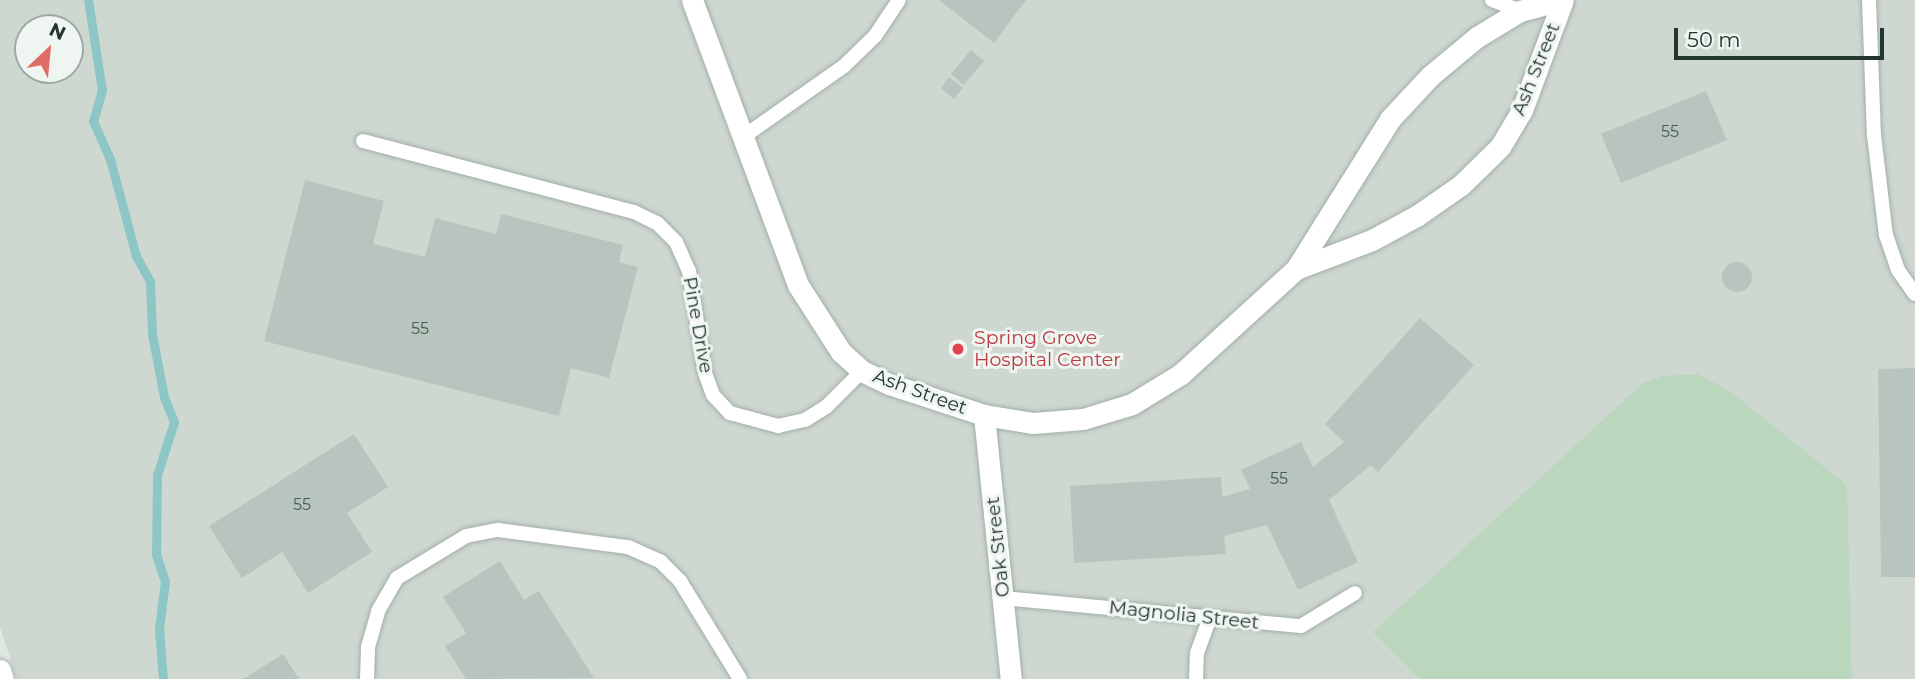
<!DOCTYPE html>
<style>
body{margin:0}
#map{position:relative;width:1915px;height:679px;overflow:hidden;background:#dfe8e2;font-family:Montserrat,sans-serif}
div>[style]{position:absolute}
.built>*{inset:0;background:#ced8d1}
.green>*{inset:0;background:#bad7bd}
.stream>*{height:9px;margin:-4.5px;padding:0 4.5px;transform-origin:4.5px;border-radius:4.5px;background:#8dc7c5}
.building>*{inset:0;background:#b8c5be}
.round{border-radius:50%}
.roads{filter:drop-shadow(0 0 2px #a3afa8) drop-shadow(0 0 2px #a3afa8)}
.lane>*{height:14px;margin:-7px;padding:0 7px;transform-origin:7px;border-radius:7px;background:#fff}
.street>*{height:21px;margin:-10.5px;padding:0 10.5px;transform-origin:10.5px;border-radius:10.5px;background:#fff}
.secondary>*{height:21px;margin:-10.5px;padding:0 10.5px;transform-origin:10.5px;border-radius:10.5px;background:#fff}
.dots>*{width:19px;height:19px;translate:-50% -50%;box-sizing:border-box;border:4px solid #eff5f1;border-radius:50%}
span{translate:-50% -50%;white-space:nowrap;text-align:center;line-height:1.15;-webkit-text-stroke:6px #eff5f1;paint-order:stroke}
.number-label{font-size:16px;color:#485a51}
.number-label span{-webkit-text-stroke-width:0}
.street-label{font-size:19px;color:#22362d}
.health-label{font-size:19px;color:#be3a42}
.left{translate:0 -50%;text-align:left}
.north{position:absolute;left:14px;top:14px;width:70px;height:70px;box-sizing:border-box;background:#eff5f1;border:2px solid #9da9a3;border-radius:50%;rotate:26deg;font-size:19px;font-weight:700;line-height:28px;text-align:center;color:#22362d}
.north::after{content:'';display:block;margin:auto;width:24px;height:32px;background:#e06c65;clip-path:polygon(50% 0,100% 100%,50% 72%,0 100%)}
.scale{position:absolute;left:1674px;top:28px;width:210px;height:32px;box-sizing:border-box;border:4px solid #22362d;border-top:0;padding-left:9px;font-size:21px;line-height:24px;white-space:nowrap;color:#22362d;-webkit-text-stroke:5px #eff5f1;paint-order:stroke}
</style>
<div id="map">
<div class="built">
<i style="clip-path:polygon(evenodd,0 0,1915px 0,1915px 679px,17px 679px,0 627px,0 0,28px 28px,70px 28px,70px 70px,28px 70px,28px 28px)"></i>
</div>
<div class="green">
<i style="clip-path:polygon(1697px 374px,1730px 391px,1847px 485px,1852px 679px,1420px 679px,1373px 632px,1643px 383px,1662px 376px)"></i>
</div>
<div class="stream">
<i style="left:88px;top:0;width:91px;rotate:81.2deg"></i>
<i style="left:102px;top:90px;width:32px;rotate:106deg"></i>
<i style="left:93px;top:121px;width:42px;rotate:65.9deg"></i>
<i style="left:110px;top:159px;width:100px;rotate:75deg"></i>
<i style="left:136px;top:256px;width:29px;rotate:61deg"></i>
<i style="left:150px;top:281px;width:53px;rotate:87.8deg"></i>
<i style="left:152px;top:334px;width:64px;rotate:79.2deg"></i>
<i style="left:164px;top:397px;width:27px;rotate:68deg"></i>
<i style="left:174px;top:422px;width:56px;rotate:107.8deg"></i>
<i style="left:157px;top:475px;width:79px;rotate:90.7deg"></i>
<i style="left:156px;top:554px;width:28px;rotate:72deg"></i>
<i style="left:165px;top:581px;width:48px;rotate:97.1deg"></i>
<i style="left:159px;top:629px;width:50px;rotate:85.4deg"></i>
</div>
<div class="building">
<i style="clip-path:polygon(939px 0,1026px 0,994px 43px)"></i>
<i style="clip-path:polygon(971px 50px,984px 61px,964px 85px,951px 74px)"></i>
<i style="clip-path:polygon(949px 77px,963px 88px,954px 99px,941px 88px)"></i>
<i style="clip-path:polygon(1706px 91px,1727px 140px,1621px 183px,1601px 134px)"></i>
<i style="clip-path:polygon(305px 180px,384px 201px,373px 244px,425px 257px,435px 218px,496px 234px,501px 214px,623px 245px,619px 262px,638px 267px,609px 378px,571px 368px,559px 416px,264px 341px)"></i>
<i class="round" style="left:1722px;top:262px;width:30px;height:30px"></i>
<i style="clip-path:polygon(1420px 318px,1474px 365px,1378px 472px,1371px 465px,1329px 500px,1358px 562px,1298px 590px,1267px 525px,1224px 536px,1226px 554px,1074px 563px,1070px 486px,1221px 477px,1222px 497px,1250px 489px,1241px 470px,1301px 442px,1313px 467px,1344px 442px,1325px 424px)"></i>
<i style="clip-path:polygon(1915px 368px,1915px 577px,1881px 577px,1878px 369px)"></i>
<i style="clip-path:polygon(354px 434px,388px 487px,347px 513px,372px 552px,308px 593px,282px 552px,242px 578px,209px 526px)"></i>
<i style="clip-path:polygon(500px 561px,524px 600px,539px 591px,594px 678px,466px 679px,445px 646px,466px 633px,443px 597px)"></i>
<i style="clip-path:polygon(283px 654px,299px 679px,243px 679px)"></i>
</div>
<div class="roads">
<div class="lane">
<i style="left:1492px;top:0;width:30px;rotate:21deg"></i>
<i style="left:1869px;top:0;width:135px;rotate:87.9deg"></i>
<i style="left:1874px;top:135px;width:101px;rotate:83.2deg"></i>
<i style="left:1886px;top:235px;width:37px;rotate:71deg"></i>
<i style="left:1898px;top:270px;width:29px;rotate:55deg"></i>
<i style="left:743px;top:137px;width:123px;rotate:-35.1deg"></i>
<i style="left:844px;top:66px;width:43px;rotate:-44.1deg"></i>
<i style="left:875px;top:36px;width:43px;rotate:-56.3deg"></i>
<i style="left:363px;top:141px;width:280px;rotate:14.7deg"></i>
<i style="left:634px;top:212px;width:25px;rotate:26deg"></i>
<i style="left:657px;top:223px;width:27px;rotate:45deg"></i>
<i style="left:676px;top:242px;width:32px;rotate:66deg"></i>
<i style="left:689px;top:271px;width:103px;rotate:81.1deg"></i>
<i style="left:705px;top:373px;width:23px;rotate:70deg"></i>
<i style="left:713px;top:395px;width:25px;rotate:47deg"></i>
<i style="left:730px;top:413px;width:50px;rotate:15.2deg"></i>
<i style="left:778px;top:426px;width:28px;rotate:-13deg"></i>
<i style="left:805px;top:420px;width:25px;rotate:-32deg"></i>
<i style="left:826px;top:407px;width:51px;rotate:-45deg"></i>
<i style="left:1003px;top:598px;width:299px;rotate:5.4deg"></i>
<i style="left:1301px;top:626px;width:63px;rotate:-31.4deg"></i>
<i style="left:367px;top:679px;width:32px;rotate:-88deg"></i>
<i style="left:368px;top:647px;width:37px;rotate:-74deg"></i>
<i style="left:378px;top:611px;width:38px;rotate:-60deg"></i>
<i style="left:397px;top:578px;width:81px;rotate:-31.3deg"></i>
<i style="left:466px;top:536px;width:33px;rotate:-11deg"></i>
<i style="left:498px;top:530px;width:131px;rotate:7.5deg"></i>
<i style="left:628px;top:547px;width:36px;rotate:24deg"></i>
<i style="left:661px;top:562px;width:27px;rotate:45deg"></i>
<i style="left:680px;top:581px;width:115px;rotate:58.5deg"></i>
<i style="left:1196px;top:679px;width:26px;rotate:-88deg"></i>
<i style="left:1197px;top:653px;width:37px;rotate:-70deg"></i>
</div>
<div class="street">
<i style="left:692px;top:0;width:304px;rotate:69.6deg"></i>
<i style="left:798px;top:285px;width:80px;rotate:57.3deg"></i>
<i style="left:841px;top:352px;width:28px;rotate:42deg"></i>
<i style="left:862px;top:371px;width:30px;rotate:26deg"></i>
<i style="left:889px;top:384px;width:100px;rotate:18.1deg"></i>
<i style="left:984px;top:415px;width:50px;rotate:9.3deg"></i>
<i style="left:1033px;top:423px;width:50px;rotate:-4.6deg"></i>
<i style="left:1083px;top:419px;width:51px;rotate:-17deg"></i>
<i style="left:1132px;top:404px;width:57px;rotate:-31.5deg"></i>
<i style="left:1181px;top:374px;width:156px;rotate:-42.4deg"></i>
<i style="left:1296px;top:269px;width:177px;rotate:-57.9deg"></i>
<i style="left:1390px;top:119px;width:59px;rotate:-47.1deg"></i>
<i style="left:1430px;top:76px;width:61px;rotate:-39.7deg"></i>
<i style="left:1477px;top:37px;width:50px;rotate:-31.2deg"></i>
<i style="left:1520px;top:11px;width:42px;rotate:-15deg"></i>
<i style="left:1296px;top:269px;width:81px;rotate:-20.9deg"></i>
<i style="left:1372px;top:240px;width:52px;rotate:-28.5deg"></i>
<i style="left:1418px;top:215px;width:52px;rotate:-34.9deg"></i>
<i style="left:1461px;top:185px;width:54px;rotate:-44.3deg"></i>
<i style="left:1500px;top:147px;width:43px;rotate:-59.3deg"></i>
<i style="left:1522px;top:110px;width:117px;rotate:-69.6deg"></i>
<i style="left:984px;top:415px;width:265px;rotate:84.2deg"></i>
</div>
<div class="secondary">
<i style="left:0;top:670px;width:9px;rotate:72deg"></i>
</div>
</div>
<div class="dots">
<i style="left:958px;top:349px;background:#e0444e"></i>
</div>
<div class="number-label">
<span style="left:1670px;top:132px">55</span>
<span style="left:420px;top:329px">55</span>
<span style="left:1279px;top:479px">55</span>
<span style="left:302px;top:505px">55</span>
</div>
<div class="street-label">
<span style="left:1536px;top:69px;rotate:-68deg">Ash Street</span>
<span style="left:698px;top:325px;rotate:80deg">Pine Drive</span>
<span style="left:920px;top:392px;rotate:20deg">Ash Street</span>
<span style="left:998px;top:547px;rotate:-96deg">Oak Street</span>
<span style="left:1184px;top:615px;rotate:6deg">Magnolia Street</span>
</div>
<div class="health-label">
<span class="left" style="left:974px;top:349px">Spring Grove<br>Hospital Center</span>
</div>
<div class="north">N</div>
<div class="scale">50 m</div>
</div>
